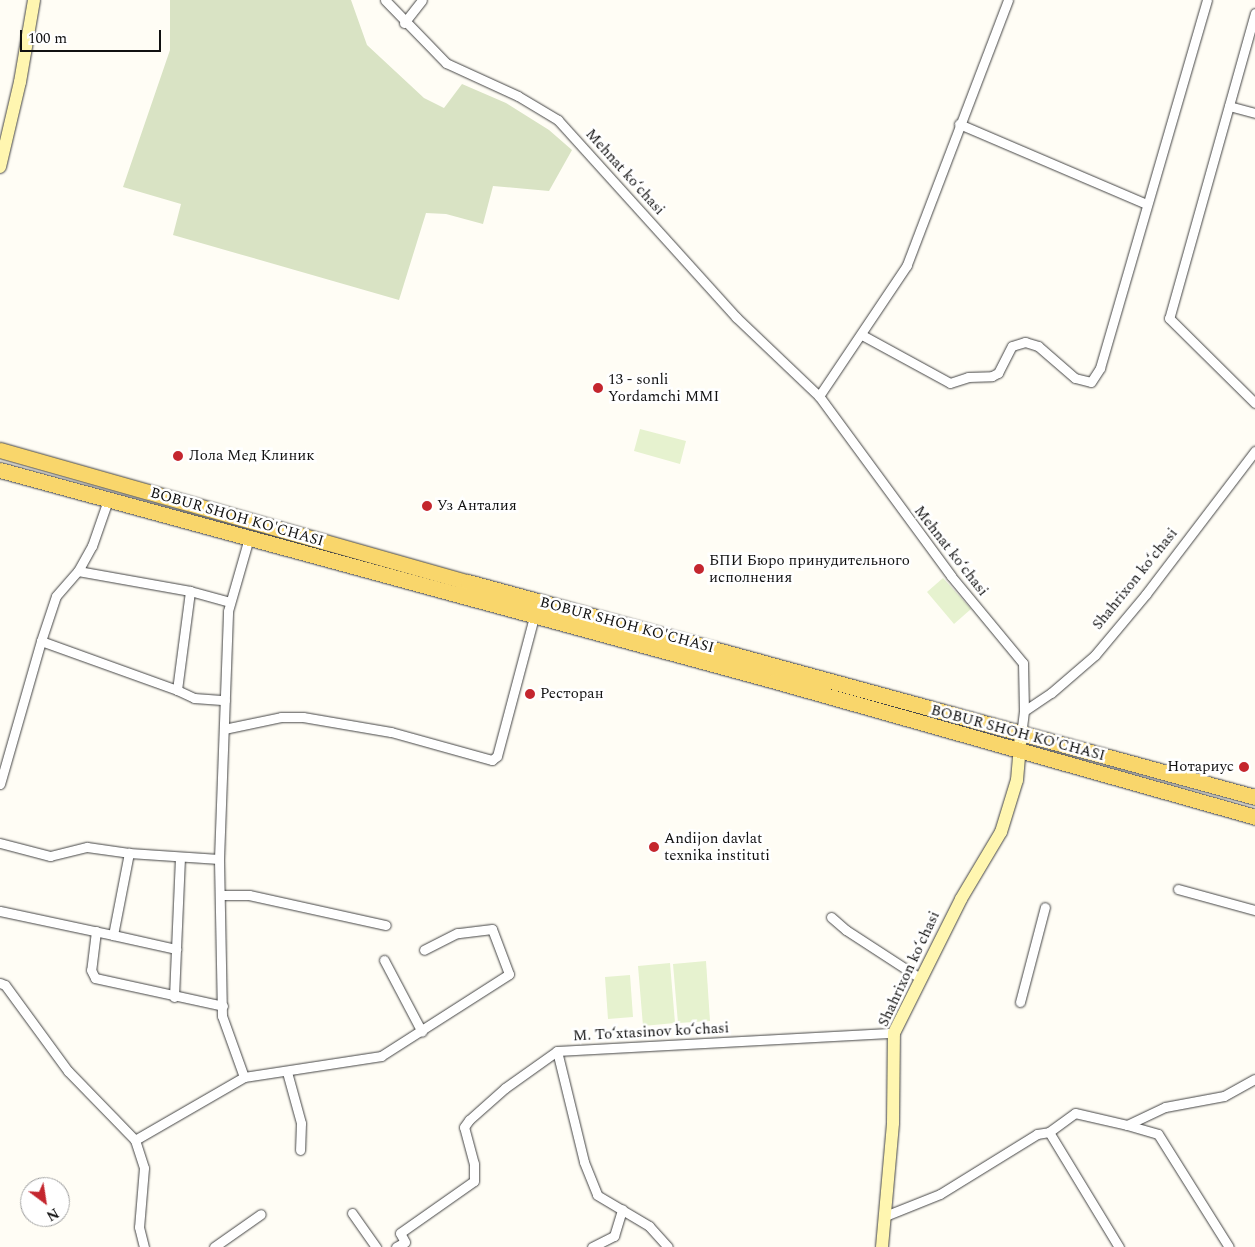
<!DOCTYPE html>
<meta charset="utf-8">
<style>
body{margin:0}
#map{position:relative;width:1255px;height:1247px;overflow:hidden;background:#fffdf5;font-family:Spectral,serif}
div>[style]{position:absolute}
.cemetery>*{inset:0;background:#d9e3c4}
.pitch>*{inset:0;background:#e6f2cf}
.roads{filter:drop-shadow(0 0 1px #444) drop-shadow(0 0 1px #444)}
.street>*{height:9px;margin:-4.5px;padding:0 4.5px;transform-origin:4.5px;border-radius:4.5px;background:#fff}
.secondary>*{height:12px;margin:-6px;padding:0 6px;transform-origin:6px;border-radius:6px;background:#fff6b0}
.primary>*{height:15px;margin:-7.5px;padding:0 7.5px;transform-origin:7.5px;border-radius:7.5px;background:#f9d66b}
.dots>*{width:14px;height:14px;translate:-50% -50%;box-sizing:border-box;border:2px solid #fff;border-radius:50%}
span{translate:-50% -50%;white-space:nowrap;text-align:center;line-height:1.15;-webkit-text-stroke:5px #fff;paint-order:stroke}
.street-label{font-size:15px;color:#111}
.poi-label{font-size:15px;color:#111}
.left{translate:0 -50%;text-align:left}
.right{translate:-100% -50%;text-align:right}
.north{position:absolute;left:20px;top:1177px;width:50px;height:50px;box-sizing:border-box;background:#fff;border:1px solid #a0a0a0;border-radius:50%;rotate:149deg;font-size:14px;font-weight:700;line-height:20px;text-align:center;color:#111}
.north::after{content:'';display:block;margin:auto;width:18px;height:22px;background:#c4262e;clip-path:polygon(50% 0,100% 100%,50% 72%,0 100%)}
.scale{position:absolute;left:20px;top:30px;width:141px;height:22px;box-sizing:border-box;border:2px solid #111;border-top:0;padding-left:6px;font-size:15px;line-height:18px;white-space:nowrap;color:#111;-webkit-text-stroke:4px #fff;paint-order:stroke}
</style>
<div id="map">
<div class="cemetery">
<i style="clip-path:polygon(170px 0,351px 0,367px 45px,424px 98px,444px 108px,462px 84px,506px 103px,549px 130px,572px 150px,549px 191px,493px 186px,483px 224px,446px 214px,426px 213px,399px 300px,173px 235px,181px 204px,123px 187px,170px 50px)"></i>
</div>
<div class="pitch">
<i style="clip-path:polygon(640px 429px,686px 441px,680px 464px,634px 451px)"></i>
<i style="clip-path:polygon(943px 578px,971px 609px,954px 624px,927px 592px)"></i>
<i style="clip-path:polygon(706px 961px,710px 1021px,678px 1023px,673px 964px)"></i>
<i style="clip-path:polygon(670px 963px,675px 1023px,643px 1026px,638px 966px)"></i>
<i style="clip-path:polygon(630px 975px,633px 1017px,608px 1019px,605px 977px)"></i>
</div>
<div class="roads">
<div class="street">
<i style="left:385px;top:0;width:88px;rotate:45.9deg"></i>
<i style="left:446px;top:63px;width:79px;rotate:24.6deg"></i>
<i style="left:518px;top:96px;width:47px;rotate:31deg"></i>
<i style="left:558px;top:120px;width:266px;rotate:47.9deg"></i>
<i style="left:736px;top:317px;width:115px;rotate:43.6deg"></i>
<i style="left:1008px;top:0;width:284px;rotate:110.9deg"></i>
<i style="left:907px;top:265px;width:158px;rotate:123.9deg"></i>
<i style="left:819px;top:396px;width:223px;rotate:53.7deg"></i>
<i style="left:951px;top:576px;width:113px;rotate:50.4deg"></i>
<i style="left:1023px;top:663px;width:48px;rotate:88.8deg"></i>
<i style="left:1024px;top:711px;width:23px;rotate:97deg"></i>
<i style="left:1255px;top:13px;width:317px;rotate:105.7deg"></i>
<i style="left:1169px;top:318px;width:121px;rotate:44.7deg"></i>
<i style="left:404px;top:23px;width:29px;rotate:-52deg"></i>
<i style="left:1229px;top:106px;width:27px;rotate:15deg"></i>
<i style="left:959px;top:124px;width:204px;rotate:23.1deg"></i>
<i style="left:862px;top:335px;width:100px;rotate:28.6deg"></i>
<i style="left:950px;top:383px;width:19px;rotate:-18deg"></i>
<i style="left:968px;top:377px;width:24px;rotate:-2deg"></i>
<i style="left:992px;top:376px;width:7px;rotate:-27deg"></i>
<i style="left:998px;top:373px;width:30px;rotate:-63deg"></i>
<i style="left:1012px;top:346px;width:14px;rotate:-17deg"></i>
<i style="left:1025px;top:342px;width:14px;rotate:17deg"></i>
<i style="left:1038px;top:346px;width:49px;rotate:40.9deg"></i>
<i style="left:1075px;top:378px;width:16px;rotate:14deg"></i>
<i style="left:1091px;top:382px;width:17px;rotate:-57deg"></i>
<i style="left:1100px;top:368px;width:383px;rotate:-73.8deg"></i>
<i style="left:78px;top:571px;width:114px;rotate:10.1deg"></i>
<i style="left:41px;top:641px;width:47px;rotate:-71.6deg"></i>
<i style="left:56px;top:596px;width:33px;rotate:-49deg"></i>
<i style="left:78px;top:571px;width:29px;rotate:-61deg"></i>
<i style="left:92px;top:546px;width:49px;rotate:-70.8deg"></i>
<i style="left:177px;top:690px;width:19px;rotate:25deg"></i>
<i style="left:194px;top:698px;width:31px;rotate:4deg"></i>
<i style="left:1024px;top:711px;width:32px;rotate:-34deg"></i>
<i style="left:1051px;top:693px;width:58px;rotate:-40.8deg"></i>
<i style="left:1095px;top:655px;width:80px;rotate:-50.1deg"></i>
<i style="left:1146px;top:594px;width:180px;rotate:-52.7deg"></i>
<i style="left:224px;top:729px;width:58px;rotate:-11.9deg"></i>
<i style="left:281px;top:717px;width:22px"></i>
<i style="left:303px;top:717px;width:89px;rotate:9.7deg"></i>
<i style="left:391px;top:732px;width:105px;rotate:15.5deg"></i>
<i style="left:492px;top:760px;width:6px;rotate:-39deg"></i>
<i style="left:497px;top:756px;width:144px;rotate:-75.1deg"></i>
<i style="left:0;top:784px;width:149px;rotate:-74deg"></i>
<i style="left:41px;top:641px;width:145px;rotate:19.8deg"></i>
<i style="left:177px;top:690px;width:100px;rotate:-82.5deg"></i>
<i style="left:190px;top:591px;width:41px;rotate:15.4deg"></i>
<i style="left:0;top:843px;width:52px;rotate:14.6deg"></i>
<i style="left:50px;top:856px;width:38px;rotate:-14deg"></i>
<i style="left:87px;top:847px;width:42px;rotate:8.1deg"></i>
<i style="left:1178px;top:889px;width:80px;rotate:15.3deg"></i>
<i style="left:221px;top:895px;width:28px"></i>
<i style="left:249px;top:895px;width:140px;rotate:12.4deg"></i>
<i style="left:0;top:911px;width:116px;rotate:12deg"></i>
<i style="left:113px;top:935px;width:84px;rotate:-79deg"></i>
<i style="left:129px;top:853px;width:90px;rotate:3.8deg"></i>
<i style="left:831px;top:917px;width:20px;rotate:41deg"></i>
<i style="left:846px;top:930px;width:88px;rotate:33deg"></i>
<i style="left:96px;top:931px;width:39px;rotate:97deg"></i>
<i style="left:91px;top:970px;width:9px;rotate:63deg"></i>
<i style="left:95px;top:978px;width:131px;rotate:12.3deg"></i>
<i style="left:113px;top:935px;width:65px;rotate:12.5deg"></i>
<i style="left:176px;top:949px;width:48px;rotate:92.4deg"></i>
<i style="left:176px;top:949px;width:91px;rotate:-87.5deg"></i>
<i style="left:384px;top:960px;width:81px;rotate:62.2deg"></i>
<i style="left:0;top:983px;width:5px;rotate:22deg"></i>
<i style="left:5px;top:985px;width:107px;rotate:53.8deg"></i>
<i style="left:68px;top:1071px;width:96px;rotate:45.8deg"></i>
<i style="left:135px;top:1140px;width:29px;rotate:72deg"></i>
<i style="left:144px;top:1168px;width:59px;rotate:94.8deg"></i>
<i style="left:139px;top:1227px;width:21px;rotate:76deg"></i>
<i style="left:1020px;top:1002px;width:98px;rotate:-75.3deg"></i>
<i style="left:557px;top:1051px;width:337px;rotate:-3.1deg"></i>
<i style="left:557px;top:1051px;width:114px;rotate:76.3deg"></i>
<i style="left:584px;top:1162px;width:35px;rotate:68deg"></i>
<i style="left:597px;top:1195px;width:61px;rotate:30.8deg"></i>
<i style="left:649px;top:1226px;width:28px;rotate:48deg"></i>
<i style="left:287px;top:1072px;width:53px;rotate:74.6deg"></i>
<i style="left:301px;top:1123px;width:27px;rotate:92deg"></i>
<i style="left:244px;top:1077px;width:139px;rotate:-8.7deg"></i>
<i style="left:381px;top:1056px;width:152px;rotate:-32.6deg"></i>
<i style="left:509px;top:974px;width:48px;rotate:-110.7deg"></i>
<i style="left:492px;top:929px;width:35px;rotate:173deg"></i>
<i style="left:457px;top:933px;width:37px;rotate:153deg"></i>
<i style="left:1127px;top:1125px;width:32px;rotate:16deg"></i>
<i style="left:1158px;top:1134px;width:133px;rotate:57.9deg"></i>
<i style="left:1049px;top:1132px;width:135px;rotate:58.7deg"></i>
<i style="left:135px;top:1140px;width:126px;rotate:-30deg"></i>
<i style="left:244px;top:1077px;width:65px;rotate:-109.8deg"></i>
<i style="left:222px;top:1016px;width:157px;rotate:-91.1deg"></i>
<i style="left:219px;top:859px;width:248px;rotate:-87.9deg"></i>
<i style="left:228px;top:611px;width:76px;rotate:-74deg"></i>
<i style="left:352px;top:1213px;width:42px;rotate:54.8deg"></i>
<i style="left:885px;top:1216px;width:59px;rotate:-21.8deg"></i>
<i style="left:940px;top:1194px;width:114px;rotate:-31.7deg"></i>
<i style="left:1037px;top:1134px;width:12px;rotate:-9deg"></i>
<i style="left:1049px;top:1132px;width:32px;rotate:-36deg"></i>
<i style="left:1075px;top:1113px;width:53px;rotate:13deg"></i>
<i style="left:1127px;top:1125px;width:42px;rotate:-25.3deg"></i>
<i style="left:1165px;top:1107px;width:60px;rotate:-10.6deg"></i>
<i style="left:1224px;top:1096px;width:35px;rotate:-29deg"></i>
<i style="left:214px;top:1247px;width:57px;rotate:-35.1deg"></i>
<i style="left:396px;top:1247px;width:10px;rotate:-29deg"></i>
<i style="left:405px;top:1242px;width:10px;rotate:-119deg"></i>
<i style="left:400px;top:1233px;width:90px;rotate:-35.1deg"></i>
<i style="left:474px;top:1181px;width:17px;rotate:-90deg"></i>
<i style="left:474px;top:1164px;width:38px;rotate:-105deg"></i>
<i style="left:464px;top:1127px;width:9px;rotate:-54deg"></i>
<i style="left:469px;top:1120px;width:48px;rotate:-41.6deg"></i>
<i style="left:505px;top:1088px;width:64px;rotate:-35.4deg"></i>
<i style="left:592px;top:1247px;width:25px;rotate:-27deg"></i>
<i style="left:614px;top:1236px;width:28px;rotate:-73deg"></i>
</div>
<div class="secondary">
<i style="left:0;top:167px;width:87px;rotate:-76.8deg"></i>
<i style="left:20px;top:82px;width:83px;rotate:-80.3deg"></i>
<i style="left:882px;top:1247px;width:124px;rotate:-84.9deg"></i>
<i style="left:893px;top:1123px;width:90px;rotate:-89.4deg"></i>
<i style="left:894px;top:1033px;width:150px;rotate:-63.4deg"></i>
<i style="left:961px;top:899px;width:78px;rotate:-59.2deg"></i>
<i style="left:1001px;top:832px;width:54px;rotate:-72.9deg"></i>
<i style="left:1017px;top:780px;width:46px;rotate:-85deg"></i>
</div>
<div class="primary">
<i style="left:0;top:450px;width:486px;rotate:15.8deg"></i>
<i style="left:468px;top:582px;width:816px;rotate:15.28deg"></i>
<i style="left:0;top:470px;width:803px;rotate:15.23deg"></i>
<i style="left:775px;top:681px;width:499px;rotate:15.8deg"></i>
</div>
</div>
<div class="dots">
<i style="left:598px;top:388px;background:#c4262e"></i>
<i style="left:178px;top:456px;background:#c4262e"></i>
<i style="left:427px;top:506px;background:#c4262e"></i>
<i style="left:699px;top:569px;background:#c4262e"></i>
<i style="left:530px;top:694px;background:#c4262e"></i>
<i style="left:1244px;top:767px;background:#c4262e"></i>
<i style="left:654px;top:847px;background:#c4262e"></i>
</div>
<div class="street-label">
<span style="left:625px;top:172px;rotate:48deg">Mehnat koʻchasi</span>
<span style="left:237px;top:517px;rotate:16deg">BOBUR SHOH KO'CHASI</span>
<span style="left:951px;top:551px;rotate:52deg">Mehnat koʻchasi</span>
<span style="left:1135px;top:579px;rotate:-51deg">Shahrixon koʻchasi</span>
<span style="left:627px;top:625px;rotate:15deg">BOBUR SHOH KO'CHASI</span>
<span style="left:1018px;top:733px;rotate:15deg">BOBUR SHOH KO'CHASI</span>
<span style="left:909px;top:969px;rotate:-65deg">Shahrixon koʻchasi</span>
<span style="left:651px;top:1032px;rotate:-3deg">M. Toʻxtasinov koʻchasi</span>
</div>
<div class="poi-label">
<span class="left" style="left:608px;top:388px">13 - sonli<br>Yordamchi MMI</span>
<span class="left" style="left:189px;top:456px">Лола Мед Клиник</span>
<span class="left" style="left:437px;top:506px">Уз Анталия</span>
<span class="left" style="left:709px;top:569px">БПИ Бюро принудительного<br>исполнения</span>
<span class="left" style="left:540px;top:694px">Ресторан</span>
<span class="right" style="left:1234px;top:767px">Нотариус</span>
<span class="left" style="left:664px;top:847px">Andijon davlat<br>texnika instituti</span>
</div>
<div class="north">N</div>
<div class="scale">100 m</div>
</div>
